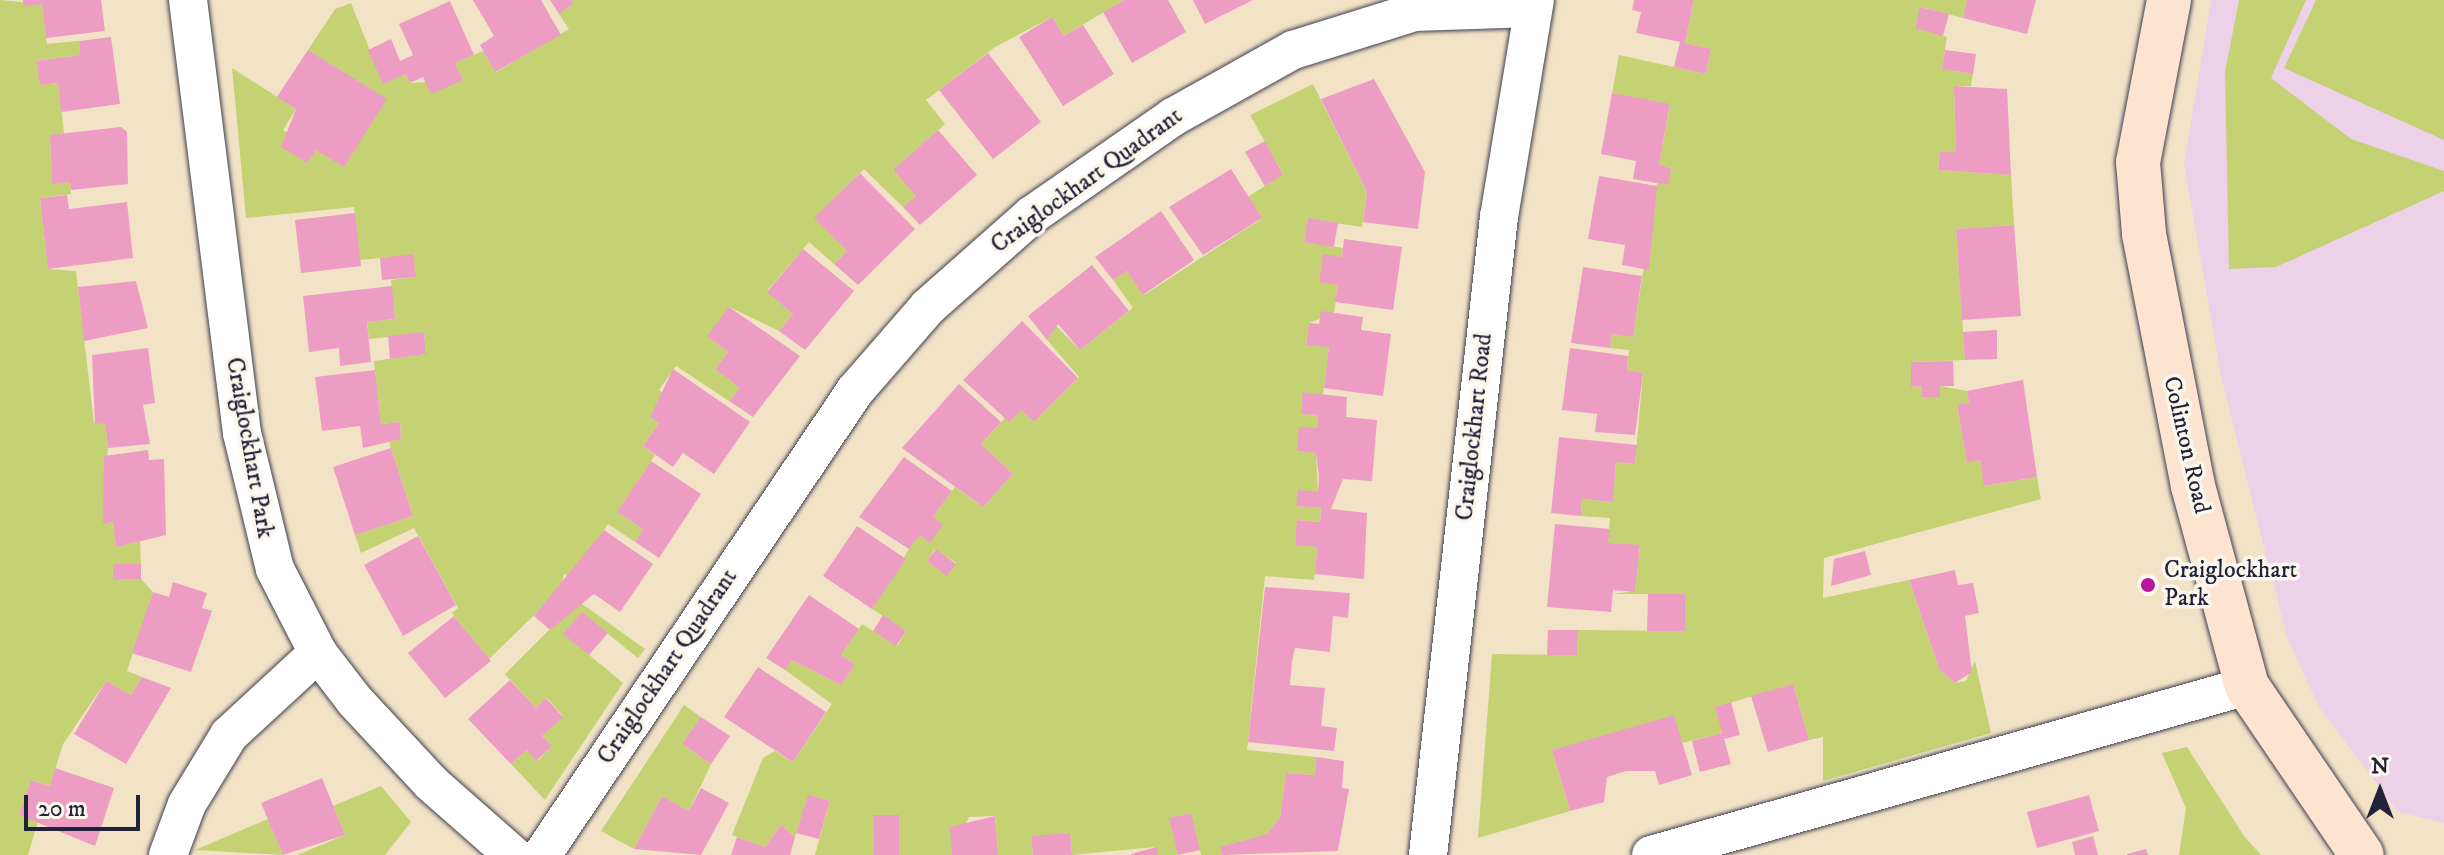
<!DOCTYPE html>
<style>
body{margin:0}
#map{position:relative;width:2444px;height:855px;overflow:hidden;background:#f2e3c7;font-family:"IM FELL DW Pica",serif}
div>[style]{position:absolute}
.built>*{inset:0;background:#edd1e9}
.green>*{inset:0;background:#c4d274}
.building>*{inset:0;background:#ed9dc3}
.roads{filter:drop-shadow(0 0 2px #413f50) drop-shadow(0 0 2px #413f50)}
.street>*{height:38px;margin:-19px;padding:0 19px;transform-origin:19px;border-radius:19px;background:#fff}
.secondary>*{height:44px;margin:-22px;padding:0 22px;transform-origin:22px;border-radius:22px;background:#fde4d0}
.dots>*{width:22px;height:22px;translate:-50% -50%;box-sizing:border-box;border:4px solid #fbf7ec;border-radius:50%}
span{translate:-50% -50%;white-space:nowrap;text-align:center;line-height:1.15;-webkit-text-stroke:7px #fbf7ec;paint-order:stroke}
.street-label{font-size:24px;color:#22223b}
.poi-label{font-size:24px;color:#22223b}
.left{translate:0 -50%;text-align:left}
.north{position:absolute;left:2340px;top:751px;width:80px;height:80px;-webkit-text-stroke:6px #fbf7ec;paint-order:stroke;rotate:0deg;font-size:22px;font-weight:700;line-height:32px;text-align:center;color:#22223b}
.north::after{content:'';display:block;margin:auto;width:28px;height:36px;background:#22223b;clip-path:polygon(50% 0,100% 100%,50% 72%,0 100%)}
.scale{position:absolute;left:24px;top:795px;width:116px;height:36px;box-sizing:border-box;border:4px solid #22223b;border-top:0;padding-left:10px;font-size:24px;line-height:28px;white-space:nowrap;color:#22223b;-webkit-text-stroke:6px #fbf7ec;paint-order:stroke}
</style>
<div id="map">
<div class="built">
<i style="clip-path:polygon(2211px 0,2444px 0,2444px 823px,2398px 812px,2320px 709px,2287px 638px,2221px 376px,2184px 164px)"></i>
</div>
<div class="green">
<i style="clip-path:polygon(0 0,42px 4px,47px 44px,79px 41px,80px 55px,36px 61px,40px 85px,58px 83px,64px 133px,50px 136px,52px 183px,70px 182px,71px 194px,40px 198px,48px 269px,76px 271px,94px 423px,105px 423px,108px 448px,103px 523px,113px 522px,116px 547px,140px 541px,141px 564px,113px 564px,113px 580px,141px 579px,153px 592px,127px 671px,142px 677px,131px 695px,106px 681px,63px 744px,50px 786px,31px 780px,19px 815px,38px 821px,28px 855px,0 855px)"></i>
<i style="clip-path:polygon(571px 0,1124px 0,1064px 36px,1052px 17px,995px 47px,926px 100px,945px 124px,893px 170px,916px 196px,903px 207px,864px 169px,815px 218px,847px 251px,834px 264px,809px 242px,767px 291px,793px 314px,779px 331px,729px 307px,708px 336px,728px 352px,715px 369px,740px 388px,729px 401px,676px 366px,659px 390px,665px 395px,650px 417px,659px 423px,643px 446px,655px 455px,617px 512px,643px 529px,635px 542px,608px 524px,571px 578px,564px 574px,561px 589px,489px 659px,452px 613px,458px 608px,414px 528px,361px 553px,355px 535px,413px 516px,389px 442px,401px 438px,400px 422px,381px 424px,374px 361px,426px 354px,424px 333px,369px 339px,367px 322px,395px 319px,391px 280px,415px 277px,412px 255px,360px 260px,354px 207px,246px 218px,232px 68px,296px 109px,283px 130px,316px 150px,386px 99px,308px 50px,335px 9px,351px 3px,383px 83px,406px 74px,410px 83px,463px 80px,455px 63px,483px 51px,496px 72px,569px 29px,559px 14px)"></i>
<i style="clip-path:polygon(1694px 0,1967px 0,1963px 18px,1921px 7px,1915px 27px,1947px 37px,1942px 69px,1973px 74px,1971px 86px,1954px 86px,1956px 152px,1940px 151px,1938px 170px,2011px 175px,2014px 225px,1956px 229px,1965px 360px,1911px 362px,1911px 387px,1922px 386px,1922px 397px,1940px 386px,1967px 391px,1969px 403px,1957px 406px,1967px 461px,1980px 460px,1985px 486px,2037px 477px,2041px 499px,1824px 558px,1823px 598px,1909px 580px,1939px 669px,1955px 683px,1966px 681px,1975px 661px,1991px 733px,1823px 781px,1823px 737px,1809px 740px,1793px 684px,1716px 707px,1722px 733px,1682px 743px,1552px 750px,1570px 811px,1478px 838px,1492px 654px,1577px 655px,1578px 630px,1685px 631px,1685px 594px,1613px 594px,1635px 591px,1640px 546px,1608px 543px,1610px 518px,1581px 516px,1582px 499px,1613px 502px,1616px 462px,1635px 464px,1643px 373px,1627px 370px,1629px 350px,1610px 348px,1612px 334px,1633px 336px,1657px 183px,1671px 168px,1659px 165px,1670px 105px,1612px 93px,1619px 55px,1706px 74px,1711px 49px,1685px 43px)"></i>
<i style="clip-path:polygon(2239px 0,2306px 0,2271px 78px,2351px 139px,2444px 171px,2444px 191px,2276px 267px,2229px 269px,2225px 72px)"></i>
<i style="clip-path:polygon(2316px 0,2444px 0,2444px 140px,2284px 68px)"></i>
<i style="clip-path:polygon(evenodd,1313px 84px,1367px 192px,1362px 227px,1308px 219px,1304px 242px,1343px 248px,1334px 313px,1309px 323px,1306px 344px,1329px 347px,1323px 395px,1302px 414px,1318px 415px,1317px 428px,1298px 451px,1316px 453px,1318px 492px,1296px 506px,1321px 508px,1320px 522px,1298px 520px,1295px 544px,1317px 547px,1315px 574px,1314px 580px,1265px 576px,1247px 750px,1316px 757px,1315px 775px,1286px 773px,1280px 818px,1267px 834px,1221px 847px,1222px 855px,1201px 855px,1190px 813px,1170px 818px,1178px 855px,1158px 855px,1155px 847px,1072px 855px,1070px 833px,1031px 837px,1033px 855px,998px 855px,995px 816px,969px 817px,952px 855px,899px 855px,898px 815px,873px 816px,874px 855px,815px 855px,830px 801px,808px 796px,795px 837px,781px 825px,765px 847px,732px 835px,763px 758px,775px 751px,793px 762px,832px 704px,785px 670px,792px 660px,841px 685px,855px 665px,841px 654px,862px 624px,897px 646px,906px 631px,872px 609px,909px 549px,920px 535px,930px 542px,933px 517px,955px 487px,983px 507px,1013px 474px,981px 444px,1005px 418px,1021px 410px,1034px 422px,1079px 377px,1047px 340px,1056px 326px,1080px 350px,1133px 308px,1113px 280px,1127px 271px,1144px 295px,1261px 219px,1248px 197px,1283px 174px,1250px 115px,1313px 84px,935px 549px,956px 563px,948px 575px,927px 561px,935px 549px)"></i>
<i style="clip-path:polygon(578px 601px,645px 649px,638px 658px,582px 613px,564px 634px,623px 683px,545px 800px,511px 764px,527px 750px,537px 761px,552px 746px,542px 736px,563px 716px,547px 698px,536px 708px,505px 674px)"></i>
<i style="clip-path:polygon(684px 705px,701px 717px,682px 744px,711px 764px,689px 811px,662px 796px,634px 849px,601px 831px)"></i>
<i style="clip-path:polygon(2187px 747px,2244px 836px,2261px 855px,2179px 855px,2186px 808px,2162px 753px)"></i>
<i style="clip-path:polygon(381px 786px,411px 822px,385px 855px,297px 855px,345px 835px,333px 806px)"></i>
<i style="clip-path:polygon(268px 819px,283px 855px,195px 850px)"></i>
</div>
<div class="building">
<i style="clip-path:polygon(23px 0,101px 0,105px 31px,46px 38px,42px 4px,24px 6px)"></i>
<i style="clip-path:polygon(473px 0,541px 0,561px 35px,495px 72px,480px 45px,494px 36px)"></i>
<i style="clip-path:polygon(550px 0,571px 0,574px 3px,559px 14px)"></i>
<i style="clip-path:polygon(1124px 0,1168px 0,1186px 32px,1132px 63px,1103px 12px)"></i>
<i style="clip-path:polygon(1193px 0,1253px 0,1205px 24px)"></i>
<i style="clip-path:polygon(1634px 0,1694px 0,1685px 43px,1711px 49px,1706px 74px,1674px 67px,1680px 42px,1636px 33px,1641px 12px,1632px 10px)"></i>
<i style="clip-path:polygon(1967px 0,2036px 0,2027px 34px,1963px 18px)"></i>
<i style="clip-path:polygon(450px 1px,474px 55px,455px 63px,463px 80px,431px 94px,423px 77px,410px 83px,406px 74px,383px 84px,368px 50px,391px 39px,400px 61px,413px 55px,399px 24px)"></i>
<i style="clip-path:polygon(1920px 7px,1949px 14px,1943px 36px,1915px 28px)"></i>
<i style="clip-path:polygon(1052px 17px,1064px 36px,1083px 25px,1114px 74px,1063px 106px,1019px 37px)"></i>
<i style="clip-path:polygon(111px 37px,120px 104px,61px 112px,58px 83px,40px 85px,36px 61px,80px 55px,79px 41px)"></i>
<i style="clip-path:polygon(308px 50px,387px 99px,344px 167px,316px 150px,307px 163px,281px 147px,296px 109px,277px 97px)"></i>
<i style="clip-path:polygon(1945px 50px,1976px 54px,1973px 74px,1942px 69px)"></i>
<i style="clip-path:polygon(988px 53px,1041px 122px,993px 159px,939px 90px)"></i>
<i style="clip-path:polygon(1374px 79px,1425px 172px,1418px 229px,1363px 222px,1367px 192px,1321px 99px)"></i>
<i style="clip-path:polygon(1954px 86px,2007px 89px,2011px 175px,1938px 170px,1940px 151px,1956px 152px)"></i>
<i style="clip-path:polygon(1612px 93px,1670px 104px,1659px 165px,1671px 168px,1668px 185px,1633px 179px,1636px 161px,1601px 154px)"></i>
<i style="clip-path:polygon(121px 127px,127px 132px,128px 184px,71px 190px,70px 182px,52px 184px,50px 135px)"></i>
<i style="clip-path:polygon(938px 130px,977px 175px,920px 225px,903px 207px,916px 196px,893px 170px)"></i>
<i style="clip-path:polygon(1265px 141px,1283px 175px,1265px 186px,1245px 152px)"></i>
<i style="clip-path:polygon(1231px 169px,1262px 218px,1203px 255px,1169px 207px)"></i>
<i style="clip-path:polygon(860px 173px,915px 229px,858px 285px,834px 264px,847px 251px,814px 218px)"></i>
<i style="clip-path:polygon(1599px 176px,1657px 186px,1649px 270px,1622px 265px,1625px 245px,1588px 239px)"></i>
<i style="clip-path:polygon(67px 195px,69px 209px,127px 202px,133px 258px,48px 269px,40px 198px)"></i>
<i style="clip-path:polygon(1161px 211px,1194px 260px,1143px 295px,1127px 271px,1113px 280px,1095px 257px)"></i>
<i style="clip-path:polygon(355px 213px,361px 266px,301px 273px,295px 220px)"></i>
<i style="clip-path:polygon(1308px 218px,1338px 223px,1334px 247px,1304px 242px)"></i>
<i style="clip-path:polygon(2014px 225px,2021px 316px,1962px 320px,1956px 229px)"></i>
<i style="clip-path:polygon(1344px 239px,1402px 247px,1393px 310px,1335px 302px,1338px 285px,1319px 282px,1323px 254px,1342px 257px)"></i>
<i style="clip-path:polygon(803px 249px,854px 291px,805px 350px,779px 331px,793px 314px,767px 292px)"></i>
<i style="clip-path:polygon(413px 254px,416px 277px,382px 280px,380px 258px)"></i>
<i style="clip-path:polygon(1092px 265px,1129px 311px,1080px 350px,1058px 324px,1047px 340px,1028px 316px)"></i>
<i style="clip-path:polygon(1583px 267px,1642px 276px,1633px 337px,1612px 334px,1610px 348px,1571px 343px)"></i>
<i style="clip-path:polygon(136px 281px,148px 328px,84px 341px,78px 287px)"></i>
<i style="clip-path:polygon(392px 286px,395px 319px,367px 322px,371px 362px,340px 366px,339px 348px,309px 352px,303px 296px)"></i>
<i style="clip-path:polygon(729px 307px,800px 356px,753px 417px,729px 401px,740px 388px,715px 369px,728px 352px,707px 336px)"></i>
<i style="clip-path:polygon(1321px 311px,1363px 317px,1361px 330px,1391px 334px,1383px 396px,1324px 388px,1329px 347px,1306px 345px,1309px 323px,1319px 324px)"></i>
<i style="clip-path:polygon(1022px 321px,1078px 378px,1034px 422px,1021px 410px,1009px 422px,963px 380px)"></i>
<i style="clip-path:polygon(1997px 330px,1997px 359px,1965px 360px,1963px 332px)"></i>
<i style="clip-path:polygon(424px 332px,426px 354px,390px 359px,388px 336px)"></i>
<i style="clip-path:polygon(148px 348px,155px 403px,143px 405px,150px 444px,108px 448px,105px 423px,95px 424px,92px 355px)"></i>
<i style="clip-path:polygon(1570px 348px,1628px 356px,1627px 370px,1643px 373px,1635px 435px,1595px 432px,1597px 414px,1562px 410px)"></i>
<i style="clip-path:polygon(1953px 361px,1954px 386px,1940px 386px,1940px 397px,1922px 397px,1922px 386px,1911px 387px,1911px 362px)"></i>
<i style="clip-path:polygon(673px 369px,750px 422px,714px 474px,683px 453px,673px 467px,643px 446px,659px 423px,650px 417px)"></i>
<i style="clip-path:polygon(375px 370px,381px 424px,400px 422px,401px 439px,363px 448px,360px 426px,322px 431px,315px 377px)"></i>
<i style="clip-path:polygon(2023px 380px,2037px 477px,1984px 486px,1980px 460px,1967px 462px,1957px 405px,1969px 403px,1967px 391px)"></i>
<i style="clip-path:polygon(959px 384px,1001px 422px,981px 444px,1013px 474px,983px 507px,902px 448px)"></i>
<i style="clip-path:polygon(1303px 392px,1347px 397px,1346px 417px,1377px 420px,1372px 481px,1343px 479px,1331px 509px,1367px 513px,1364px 579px,1315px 574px,1317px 547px,1295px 545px,1297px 520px,1320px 522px,1321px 508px,1296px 506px,1298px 490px,1318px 492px,1319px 477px,1316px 453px,1297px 451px,1299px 427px,1317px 428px,1318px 415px,1301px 414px)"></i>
<i style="clip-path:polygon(1559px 437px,1637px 445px,1635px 464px,1616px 462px,1613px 502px,1582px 499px,1581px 516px,1551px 513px)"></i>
<i style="clip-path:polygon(391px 448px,413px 516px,355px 535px,333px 467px)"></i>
<i style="clip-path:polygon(148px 450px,149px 460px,164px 459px,166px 535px,116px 547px,113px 522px,103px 524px,104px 456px)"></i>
<i style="clip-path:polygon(904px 457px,952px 491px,933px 517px,943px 525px,930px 543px,920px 535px,909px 549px,859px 517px)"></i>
<i style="clip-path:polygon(651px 461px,701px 494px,659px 558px,635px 542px,643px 529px,617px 512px)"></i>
<i style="clip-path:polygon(1555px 524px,1610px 529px,1608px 543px,1640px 545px,1635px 592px,1613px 590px,1611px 612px,1547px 607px)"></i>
<i style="clip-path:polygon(857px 526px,906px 559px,872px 609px,823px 576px)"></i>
<i style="clip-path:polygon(604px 530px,653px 564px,620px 612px,594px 594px,550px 630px,534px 616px)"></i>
<i style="clip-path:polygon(418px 536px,456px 605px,403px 636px,364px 565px)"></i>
<i style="clip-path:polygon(936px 549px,956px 564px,947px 576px,927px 561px)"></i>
<i style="clip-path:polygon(1865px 551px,1871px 575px,1831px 586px,1834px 559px)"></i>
<i style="clip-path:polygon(113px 564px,141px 564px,141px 579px,113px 580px)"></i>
<i style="clip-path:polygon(1955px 570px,1958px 585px,1973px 583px,1979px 613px,1965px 616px,1972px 672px,1955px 683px,1939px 669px,1909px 580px)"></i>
<i style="clip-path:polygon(173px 582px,207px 593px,202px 608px,212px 611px,191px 672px,132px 653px,153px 592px,169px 597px)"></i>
<i style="clip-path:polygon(1265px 587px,1350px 593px,1348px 618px,1333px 616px,1330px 652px,1295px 648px,1292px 661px,1290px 685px,1325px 688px,1321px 726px,1337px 728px,1334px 751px,1248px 742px)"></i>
<i style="clip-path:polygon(1648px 594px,1685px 594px,1685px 631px,1647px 631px)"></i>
<i style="clip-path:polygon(809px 595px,859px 629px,841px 654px,855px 665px,841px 685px,792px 660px,785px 670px,766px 658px)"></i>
<i style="clip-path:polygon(582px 612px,608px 633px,589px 655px,563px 634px)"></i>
<i style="clip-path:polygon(883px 615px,906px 631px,896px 646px,873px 631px)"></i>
<i style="clip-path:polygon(454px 616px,491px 661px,445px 698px,408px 653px)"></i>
<i style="clip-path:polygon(1548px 630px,1578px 630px,1577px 655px,1547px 655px)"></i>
<i style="clip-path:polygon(758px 667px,826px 712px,793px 762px,724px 717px)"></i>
<i style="clip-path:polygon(142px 677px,171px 688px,126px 764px,74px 734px,106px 681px,131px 695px)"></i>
<i style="clip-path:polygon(510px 680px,536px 708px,546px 698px,563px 717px,542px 736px,552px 746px,536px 761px,527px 750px,511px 764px,468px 719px)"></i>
<i style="clip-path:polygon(1793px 684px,1809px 740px,1768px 752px,1751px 696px)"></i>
<i style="clip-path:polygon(1731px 702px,1740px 735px,1724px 739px,1731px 764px,1700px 772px,1692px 741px,1722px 733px,1715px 707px)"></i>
<i style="clip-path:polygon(1674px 715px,1692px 775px,1659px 785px,1655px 771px,1626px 771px,1607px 777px,1604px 802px,1570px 811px,1552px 750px)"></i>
<i style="clip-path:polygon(701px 717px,730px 736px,711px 764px,682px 744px)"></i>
<i style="clip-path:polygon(1316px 757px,1344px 761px,1342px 788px,1349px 789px,1338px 851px,1222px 855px,1220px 847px,1267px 834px,1280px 818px,1286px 773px,1315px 775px)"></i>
<i style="clip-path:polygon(55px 768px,114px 788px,95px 846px,19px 815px,31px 780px,50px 786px)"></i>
<i style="clip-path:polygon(322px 778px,345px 835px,283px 855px,261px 803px)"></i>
<i style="clip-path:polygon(701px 788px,729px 803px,701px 855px,634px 849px,662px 796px,689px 811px)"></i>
<i style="clip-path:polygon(808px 795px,830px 801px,819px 839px,796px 833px)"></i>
<i style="clip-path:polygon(2089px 795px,2099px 831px,2037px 848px,2027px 812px)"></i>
<i style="clip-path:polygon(1191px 813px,1200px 850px,1178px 855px,1169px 818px)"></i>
<i style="clip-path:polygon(873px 815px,899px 815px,899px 855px,874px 855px)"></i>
<i style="clip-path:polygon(995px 816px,998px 855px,952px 855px,950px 827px)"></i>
<i style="clip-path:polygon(781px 825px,795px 837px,790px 855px,731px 855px,737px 837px,765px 847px)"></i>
<i style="clip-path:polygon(1070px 833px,1072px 855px,1033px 855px,1031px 836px)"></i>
<i style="clip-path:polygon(2093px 836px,2098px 855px,2075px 855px,2072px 842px)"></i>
<i style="clip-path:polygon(1156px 847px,1158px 855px,1131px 855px,1131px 854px)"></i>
<i style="clip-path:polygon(2146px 849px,2148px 855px,2127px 855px,2127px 854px)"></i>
</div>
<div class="roads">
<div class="street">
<i style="left:188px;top:0;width:436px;rotate:82.9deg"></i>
<i style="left:242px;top:433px;width:140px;rotate:76.4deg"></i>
<i style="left:275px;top:569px;width:94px;rotate:62.9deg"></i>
<i style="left:318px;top:653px;width:59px;rotate:52.5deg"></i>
<i style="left:354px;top:700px;width:113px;rotate:47.1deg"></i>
<i style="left:431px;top:783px;width:109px;rotate:41.3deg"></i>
<i style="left:168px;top:855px;width:54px;rotate:-69.6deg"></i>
<i style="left:187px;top:804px;width:81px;rotate:-58.7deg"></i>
<i style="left:229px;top:735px;width:121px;rotate:-42.7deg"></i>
<i style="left:542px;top:855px;width:560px;rotate:-56deg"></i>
<i style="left:855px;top:391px;width:111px;rotate:-49deg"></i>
<i style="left:928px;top:307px;width:139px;rotate:-41.5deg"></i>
<i style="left:1032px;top:215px;width:172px;rotate:-34.8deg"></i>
<i style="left:1173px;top:117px;width:137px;rotate:-29.2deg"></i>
<i style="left:1293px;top:50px;width:127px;rotate:-17.4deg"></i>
<i style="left:1414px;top:12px;width:119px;rotate:-1.9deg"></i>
<i style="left:1428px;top:855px;width:642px;rotate:-83.65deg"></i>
<i style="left:1499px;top:217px;width:220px;rotate:-80.6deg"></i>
<i style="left:1651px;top:855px;width:619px;rotate:-15.83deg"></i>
</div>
<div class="secondary">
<i style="left:2169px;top:0;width:165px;rotate:100.8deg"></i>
<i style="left:2138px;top:162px;width:72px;rotate:85.2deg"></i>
<i style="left:2144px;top:234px;width:257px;rotate:79deg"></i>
<i style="left:2193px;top:486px;width:207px;rotate:74.9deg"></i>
<i style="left:2247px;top:686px;width:204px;rotate:55.8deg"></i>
</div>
</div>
<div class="dots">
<i style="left:2148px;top:585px;background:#b5179e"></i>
</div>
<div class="street-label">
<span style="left:1087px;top:181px;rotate:-36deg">Craiglockhart Quadrant</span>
<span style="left:1475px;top:427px;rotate:-84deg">Craiglockhart Road</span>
<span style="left:2186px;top:445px;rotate:77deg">Colinton Road</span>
<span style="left:249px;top:448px;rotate:80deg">Craiglockhart Park</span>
<span style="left:668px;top:667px;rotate:-56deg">Craiglockhart Quadrant</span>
</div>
<div class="poi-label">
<span class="left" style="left:2164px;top:585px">Craiglockhart<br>Park</span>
</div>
<div class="north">N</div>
<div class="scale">20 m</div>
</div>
